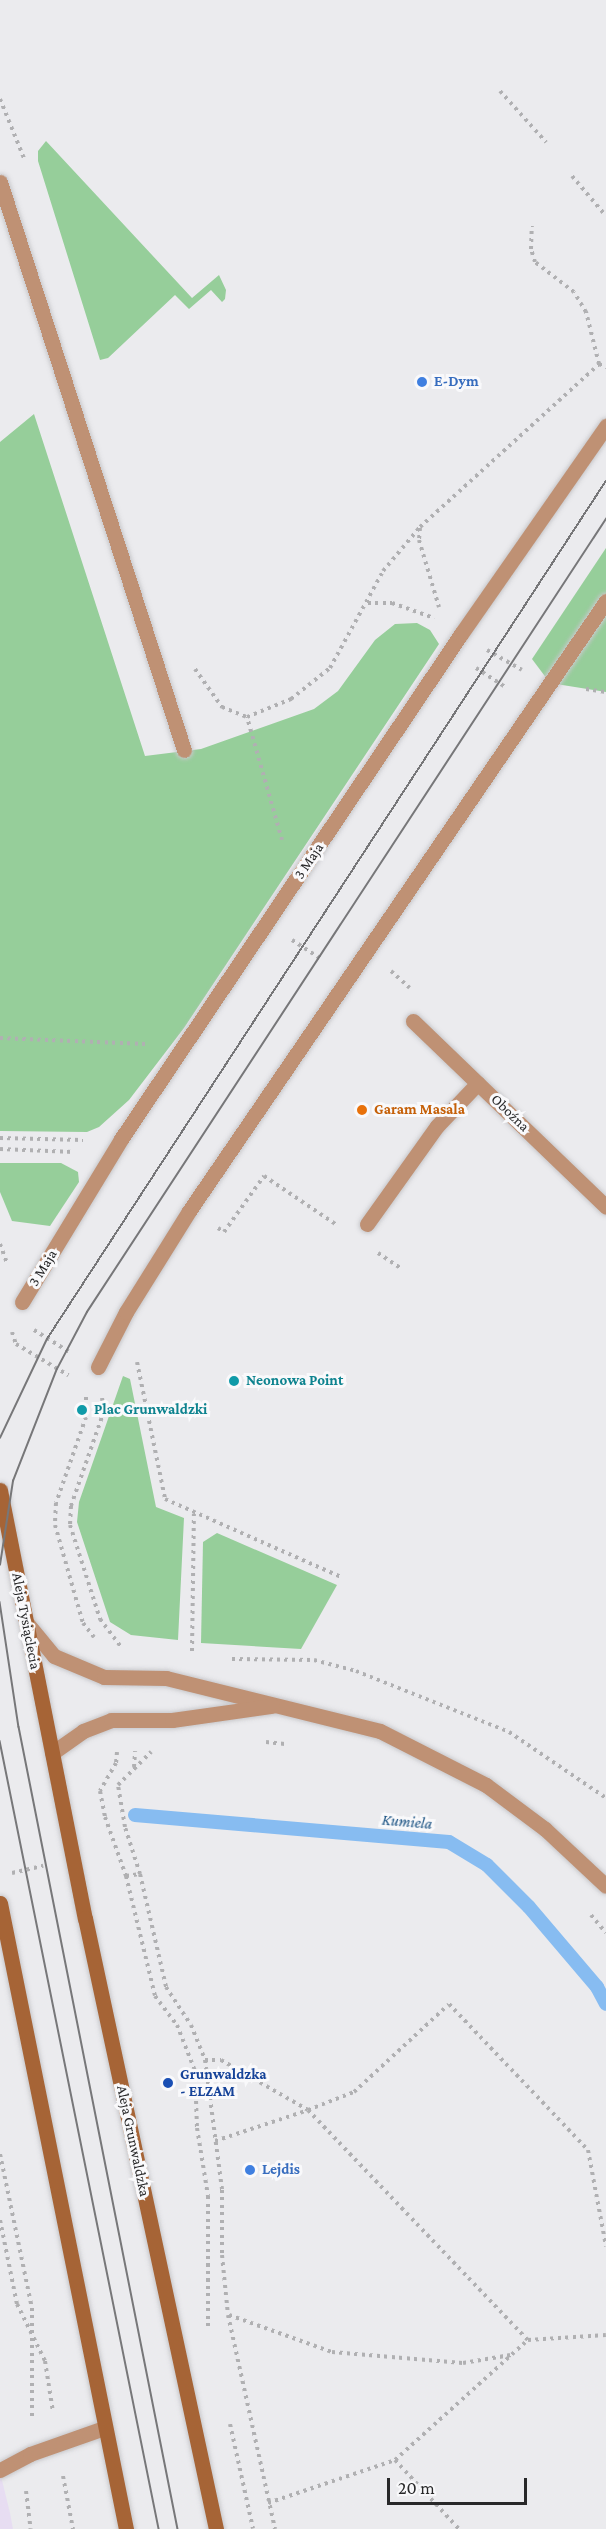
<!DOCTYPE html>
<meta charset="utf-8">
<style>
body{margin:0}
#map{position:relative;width:606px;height:2529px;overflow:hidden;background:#ebebee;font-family:"Crimson Pro",serif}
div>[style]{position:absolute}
.commercial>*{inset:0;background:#e7ddf2}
.green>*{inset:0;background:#96ce9a}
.stream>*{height:14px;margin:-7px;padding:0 7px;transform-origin:7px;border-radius:7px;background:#87bcf1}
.path>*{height:4px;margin-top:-2px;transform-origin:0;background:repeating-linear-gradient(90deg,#b0b0b2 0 3px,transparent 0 7.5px)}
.roads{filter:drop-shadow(0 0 2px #c8c8cb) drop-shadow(0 0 2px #c8c8cb)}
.service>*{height:15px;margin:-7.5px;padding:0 7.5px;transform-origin:7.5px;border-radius:7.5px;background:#bf9174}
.pedestrian>*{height:15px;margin:-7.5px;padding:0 7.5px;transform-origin:7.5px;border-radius:7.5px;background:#bf9174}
.tertiary>*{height:15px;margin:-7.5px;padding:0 7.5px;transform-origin:7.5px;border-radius:7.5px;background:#bf9174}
.secondary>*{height:15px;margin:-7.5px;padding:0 7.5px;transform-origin:7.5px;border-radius:7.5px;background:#a66436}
.tram>*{height:1.5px;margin:-0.75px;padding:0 0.75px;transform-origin:0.75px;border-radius:0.75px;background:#777779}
.dots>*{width:16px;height:16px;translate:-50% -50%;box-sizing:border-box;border:3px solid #f9f9fb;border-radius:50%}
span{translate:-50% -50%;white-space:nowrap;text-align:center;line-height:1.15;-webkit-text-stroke:6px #f9f9fb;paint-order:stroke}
.shop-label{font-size:15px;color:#366cbe;font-weight:700}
.left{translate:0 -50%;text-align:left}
.street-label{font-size:15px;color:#282829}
.food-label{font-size:15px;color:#c56008;font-weight:700}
.culture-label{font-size:15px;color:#0d838f;font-weight:700}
.transit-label{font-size:15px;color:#164399;font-weight:700}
.water-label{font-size:16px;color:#195182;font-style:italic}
.scale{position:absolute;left:387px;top:2478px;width:140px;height:27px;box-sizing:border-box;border:3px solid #282829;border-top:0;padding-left:8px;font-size:18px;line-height:21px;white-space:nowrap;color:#282829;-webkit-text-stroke:4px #f9f9fb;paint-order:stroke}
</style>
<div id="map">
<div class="commercial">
<i style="clip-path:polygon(0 2472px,10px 2513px,13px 2529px,0 2529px)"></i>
</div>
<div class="green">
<i style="clip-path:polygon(46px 141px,192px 298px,219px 275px,226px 290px,225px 299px,222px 302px,211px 290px,189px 309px,175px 295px,108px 358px,100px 360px,38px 161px,38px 151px)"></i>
<i style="clip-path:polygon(34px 414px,145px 756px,201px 749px,314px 709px,338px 691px,375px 640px,395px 624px,417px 623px,430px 630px,439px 644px,184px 1028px,129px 1100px,99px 1127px,87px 1132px,0 1131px,0 442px)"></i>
<i style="clip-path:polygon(606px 548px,606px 692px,550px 683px,532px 659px)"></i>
<i style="clip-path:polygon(0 1163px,61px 1163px,78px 1172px,79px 1182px,50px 1226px,12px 1221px,0 1192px)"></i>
<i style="clip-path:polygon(123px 1376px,130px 1379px,156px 1507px,184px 1518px,178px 1640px,131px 1635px,110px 1622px,77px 1522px,79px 1502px)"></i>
<i style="clip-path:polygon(217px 1533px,337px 1585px,301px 1649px,201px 1643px,203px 1542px)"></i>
</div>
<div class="stream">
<i style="left:135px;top:1815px;width:315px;rotate:4.9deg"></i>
<i style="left:449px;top:1842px;width:44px;rotate:31.2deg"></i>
<i style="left:487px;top:1865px;width:59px;rotate:45deg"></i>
<i style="left:529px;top:1907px;width:105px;rotate:49.6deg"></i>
<i style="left:597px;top:1987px;width:19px;rotate:62deg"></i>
</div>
<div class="path">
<i style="left:500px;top:91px;width:69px;rotate:48deg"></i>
<i style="left:0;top:99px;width:67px;rotate:68deg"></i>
<i style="left:572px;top:176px;width:52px;rotate:49.6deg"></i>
<i style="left:599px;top:364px;width:8px;rotate:23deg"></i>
<i style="left:420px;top:528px;width:12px;rotate:95deg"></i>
<i style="left:419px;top:540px;width:70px;rotate:73.4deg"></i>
<i style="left:368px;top:603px;width:24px"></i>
<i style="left:392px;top:603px;width:45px;rotate:19.7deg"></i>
<i style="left:487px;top:650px;width:40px;rotate:29.7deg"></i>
<i style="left:476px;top:668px;width:37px;rotate:33deg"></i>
<i style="left:195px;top:669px;width:47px;rotate:54.6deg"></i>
<i style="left:222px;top:707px;width:27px;rotate:22deg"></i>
<i style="left:586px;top:689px;width:20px;rotate:9deg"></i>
<i style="left:282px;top:840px;width:128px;rotate:-105.9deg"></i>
<i style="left:247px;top:717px;width:48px;rotate:-22.2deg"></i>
<i style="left:291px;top:699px;width:50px;rotate:-38.5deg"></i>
<i style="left:330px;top:668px;width:111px;rotate:-61.3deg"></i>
<i style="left:383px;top:571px;width:57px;rotate:-49.9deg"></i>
<i style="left:420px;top:527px;width:242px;rotate:-42.3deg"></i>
<i style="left:599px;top:364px;width:54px;rotate:-104deg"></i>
<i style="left:586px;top:312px;width:23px;rotate:-121deg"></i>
<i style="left:574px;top:292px;width:49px;rotate:-142.4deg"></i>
<i style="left:535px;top:262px;width:14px;rotate:-107deg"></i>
<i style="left:531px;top:249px;width:23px;rotate:-88deg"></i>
<i style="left:292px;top:940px;width:35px;rotate:33deg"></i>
<i style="left:391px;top:971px;width:25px;rotate:42deg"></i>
<i style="left:0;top:1038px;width:146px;rotate:2.4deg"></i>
<i style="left:0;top:1138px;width:83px;rotate:1.4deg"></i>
<i style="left:0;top:1149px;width:74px;rotate:2.3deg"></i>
<i style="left:218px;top:1228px;width:7px;rotate:34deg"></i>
<i style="left:224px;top:1232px;width:69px;rotate:-54.5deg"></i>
<i style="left:264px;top:1176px;width:88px;rotate:33.9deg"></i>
<i style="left:0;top:1244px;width:20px;rotate:70deg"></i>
<i style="left:378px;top:1253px;width:29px;rotate:34deg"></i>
<i style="left:34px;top:1330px;width:44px;rotate:31.9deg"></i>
<i style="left:12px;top:1332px;width:13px;rotate:72deg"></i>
<i style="left:16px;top:1344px;width:61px;rotate:30.8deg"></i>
<i style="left:137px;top:1362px;width:140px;rotate:78.4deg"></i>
<i style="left:165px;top:1499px;width:193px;rotate:23.9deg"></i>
<i style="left:86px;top:1397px;width:20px;rotate:90deg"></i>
<i style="left:86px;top:1417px;width:91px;rotate:109.2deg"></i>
<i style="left:56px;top:1503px;width:22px;rotate:93deg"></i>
<i style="left:55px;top:1525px;width:102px;rotate:74.1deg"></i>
<i style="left:83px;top:1623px;width:18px;rotate:52deg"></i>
<i style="left:102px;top:1398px;width:13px;rotate:81deg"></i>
<i style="left:104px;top:1411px;width:101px;rotate:109.2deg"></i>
<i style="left:71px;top:1506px;width:19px;rotate:93deg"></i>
<i style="left:70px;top:1525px;width:99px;rotate:72.3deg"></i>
<i style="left:100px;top:1619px;width:34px;rotate:53deg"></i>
<i style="left:192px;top:1651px;width:137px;rotate:-89.2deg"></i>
<i style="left:232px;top:1659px;width:82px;rotate:0.7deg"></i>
<i style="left:314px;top:1660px;width:43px;rotate:14.7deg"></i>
<i style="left:356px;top:1671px;width:165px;rotate:21.7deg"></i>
<i style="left:509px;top:1732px;width:117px;rotate:34.2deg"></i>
<i style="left:266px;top:1742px;width:19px;rotate:6deg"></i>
<i style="left:117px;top:1752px;width:11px;rotate:95deg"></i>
<i style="left:116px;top:1763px;width:32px;rotate:120deg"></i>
<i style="left:100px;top:1791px;width:26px;rotate:79deg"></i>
<i style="left:105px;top:1817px;width:63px;rotate:70.4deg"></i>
<i style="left:126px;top:1876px;width:123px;rotate:76.4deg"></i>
<i style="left:155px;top:1996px;width:36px;rotate:53deg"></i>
<i style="left:177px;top:2025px;width:49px;rotate:68.6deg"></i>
<i style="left:195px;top:2071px;width:57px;rotate:88deg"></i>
<i style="left:197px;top:2128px;width:69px;rotate:80.8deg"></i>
<i style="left:208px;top:2196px;width:130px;rotate:90deg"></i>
<i style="left:134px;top:1767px;width:16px;rotate:-86deg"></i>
<i style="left:12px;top:1873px;width:32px;rotate:-13deg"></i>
<i style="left:140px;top:1874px;width:49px;rotate:-107.7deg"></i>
<i style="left:125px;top:1827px;width:43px;rotate:-99.5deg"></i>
<i style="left:118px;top:1785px;width:47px;rotate:-45deg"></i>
<i style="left:126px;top:1876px;width:14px;rotate:-8deg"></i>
<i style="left:140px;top:1874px;width:116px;rotate:77deg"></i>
<i style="left:166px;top:1987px;width:45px;rotate:56.7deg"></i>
<i style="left:191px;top:2025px;width:38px;rotate:68deg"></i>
<i style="left:205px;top:2060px;width:131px;rotate:82.5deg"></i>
<i style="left:222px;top:2190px;width:65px;rotate:90deg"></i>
<i style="left:222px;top:2255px;width:60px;rotate:84.3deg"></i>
<i style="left:228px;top:2315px;width:219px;rotate:77.6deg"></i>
<i style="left:591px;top:1915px;width:23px;rotate:50deg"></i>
<i style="left:205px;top:2060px;width:16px"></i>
<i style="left:221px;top:2060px;width:100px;rotate:29.9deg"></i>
<i style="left:308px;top:2110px;width:49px;rotate:-21.4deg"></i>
<i style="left:354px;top:2092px;width:129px;rotate:-42.8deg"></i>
<i style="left:449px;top:2004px;width:202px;rotate:46.4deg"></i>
<i style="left:588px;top:2150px;width:98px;rotate:79.4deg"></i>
<i style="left:215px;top:2141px;width:98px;rotate:-18.4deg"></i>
<i style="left:308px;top:2110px;width:318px;rotate:46.3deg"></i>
<i style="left:528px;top:2340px;width:78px;rotate:-3.7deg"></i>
<i style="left:0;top:2154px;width:157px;rotate:78.3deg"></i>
<i style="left:32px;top:2308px;width:110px;rotate:90deg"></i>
<i style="left:0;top:2220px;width:86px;rotate:78.6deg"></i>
<i style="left:17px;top:2304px;width:64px;rotate:63.8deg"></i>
<i style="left:45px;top:2361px;width:52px;rotate:81.1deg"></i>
<i style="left:229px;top:2315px;width:109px;rotate:19.8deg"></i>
<i style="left:332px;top:2352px;width:131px;rotate:4.8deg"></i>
<i style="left:463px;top:2363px;width:49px;rotate:-9.5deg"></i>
<i style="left:230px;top:2424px;width:107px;rotate:77.6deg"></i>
<i style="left:395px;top:2460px;width:94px;rotate:47.2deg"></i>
<i style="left:63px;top:2476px;width:54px;rotate:79.3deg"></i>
<i style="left:26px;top:2491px;width:38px;rotate:83deg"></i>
<i style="left:268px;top:2503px;width:134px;rotate:-18.7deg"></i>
<i style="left:395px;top:2460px;width:179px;rotate:-42.1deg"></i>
</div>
<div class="roads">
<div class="service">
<i style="left:0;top:182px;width:597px;rotate:72.05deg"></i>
<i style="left:413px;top:1021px;width:268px;rotate:43.9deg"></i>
<i style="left:367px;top:1224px;width:120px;rotate:-54.5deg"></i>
<i style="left:437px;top:1126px;width:59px;rotate:-46.4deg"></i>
<i style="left:0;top:2470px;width:34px;rotate:-28deg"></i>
<i style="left:30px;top:2454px;width:78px;rotate:-19.4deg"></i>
</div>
<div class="pedestrian">
<i style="left:22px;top:1302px;width:191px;rotate:-58.7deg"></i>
<i style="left:121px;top:1139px;width:609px;rotate:-56.05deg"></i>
<i style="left:461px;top:634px;width:254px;rotate:-55.1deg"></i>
<i style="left:98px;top:1367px;width:62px;rotate:-63deg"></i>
<i style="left:126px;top:1312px;width:119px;rotate:-58deg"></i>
<i style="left:189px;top:1211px;width:739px;rotate:-55.64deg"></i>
</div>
<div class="tertiary">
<i style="left:26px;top:1622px;width:44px;rotate:50.5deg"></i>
<i style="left:54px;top:1656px;width:54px;rotate:22.8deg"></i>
<i style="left:104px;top:1677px;width:62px;rotate:0.9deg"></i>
<i style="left:166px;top:1678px;width:220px;rotate:13.9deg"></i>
<i style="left:380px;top:1731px;width:119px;rotate:27deg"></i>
<i style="left:486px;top:1785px;width:74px;rotate:36.7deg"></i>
<i style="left:545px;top:1829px;width:83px;rotate:43.1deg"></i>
<i style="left:52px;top:1753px;width:38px;rotate:-35deg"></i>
<i style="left:83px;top:1731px;width:30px;rotate:-21deg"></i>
<i style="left:111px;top:1720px;width:61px"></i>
<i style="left:172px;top:1720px;width:101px;rotate:-8deg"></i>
</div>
<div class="secondary">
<i style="left:0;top:1490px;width:436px;rotate:78.8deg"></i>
<i style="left:85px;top:1918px;width:625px;rotate:77.9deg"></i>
<i style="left:0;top:1903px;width:639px;rotate:78.62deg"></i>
</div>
</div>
<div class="tram">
<i style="left:0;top:1438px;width:110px;rotate:-64.6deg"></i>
<i style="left:47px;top:1339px;width:1024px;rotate:-56.92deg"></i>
<i style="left:0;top:1565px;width:85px;rotate:-81.2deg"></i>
<i style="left:13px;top:1481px;width:120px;rotate:-68.6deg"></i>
<i style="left:57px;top:1369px;width:64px;rotate:-62.2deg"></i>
<i style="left:87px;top:1312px;width:948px;rotate:-56.8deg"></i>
<i style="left:0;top:1602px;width:126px;rotate:81.4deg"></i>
<i style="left:19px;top:1727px;width:818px;rotate:78.79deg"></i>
<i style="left:0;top:1741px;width:804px;rotate:78.59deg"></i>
</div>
<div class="dots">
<i style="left:422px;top:382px;background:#3f7fe0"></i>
<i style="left:362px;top:1110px;background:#e8710a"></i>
<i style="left:234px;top:1381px;background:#0f9aa8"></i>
<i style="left:82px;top:1410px;background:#0f9aa8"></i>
<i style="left:168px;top:2083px;background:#1a4fb4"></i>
<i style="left:250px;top:2170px;background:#3f7fe0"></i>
</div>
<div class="shop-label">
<span class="left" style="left:434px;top:382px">E-Dym</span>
<span class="left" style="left:262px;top:2170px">Lejdis</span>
</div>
<div class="street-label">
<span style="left:309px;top:861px;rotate:-56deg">3 Maja</span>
<span style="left:510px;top:1113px;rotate:44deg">Oboźna</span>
<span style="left:43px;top:1268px;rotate:-58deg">3 Maja</span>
<span style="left:26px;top:1621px;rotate:79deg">Aleja Tysiąclecia</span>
<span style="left:133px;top:2141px;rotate:78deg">Aleja Grunwaldzka</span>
</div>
<div class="food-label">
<span class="left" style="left:374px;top:1110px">Garam Masala</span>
</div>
<div class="culture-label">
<span class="left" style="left:246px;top:1381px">Neonowa Point</span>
<span class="left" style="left:94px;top:1410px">Plac Grunwaldzki</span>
</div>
<div class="transit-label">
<span class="left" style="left:180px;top:2083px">Grunwaldzka<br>- ELZAM</span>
</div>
<div class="water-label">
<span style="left:407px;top:1822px;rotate:5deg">Kumiela</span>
</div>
<div class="scale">20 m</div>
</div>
